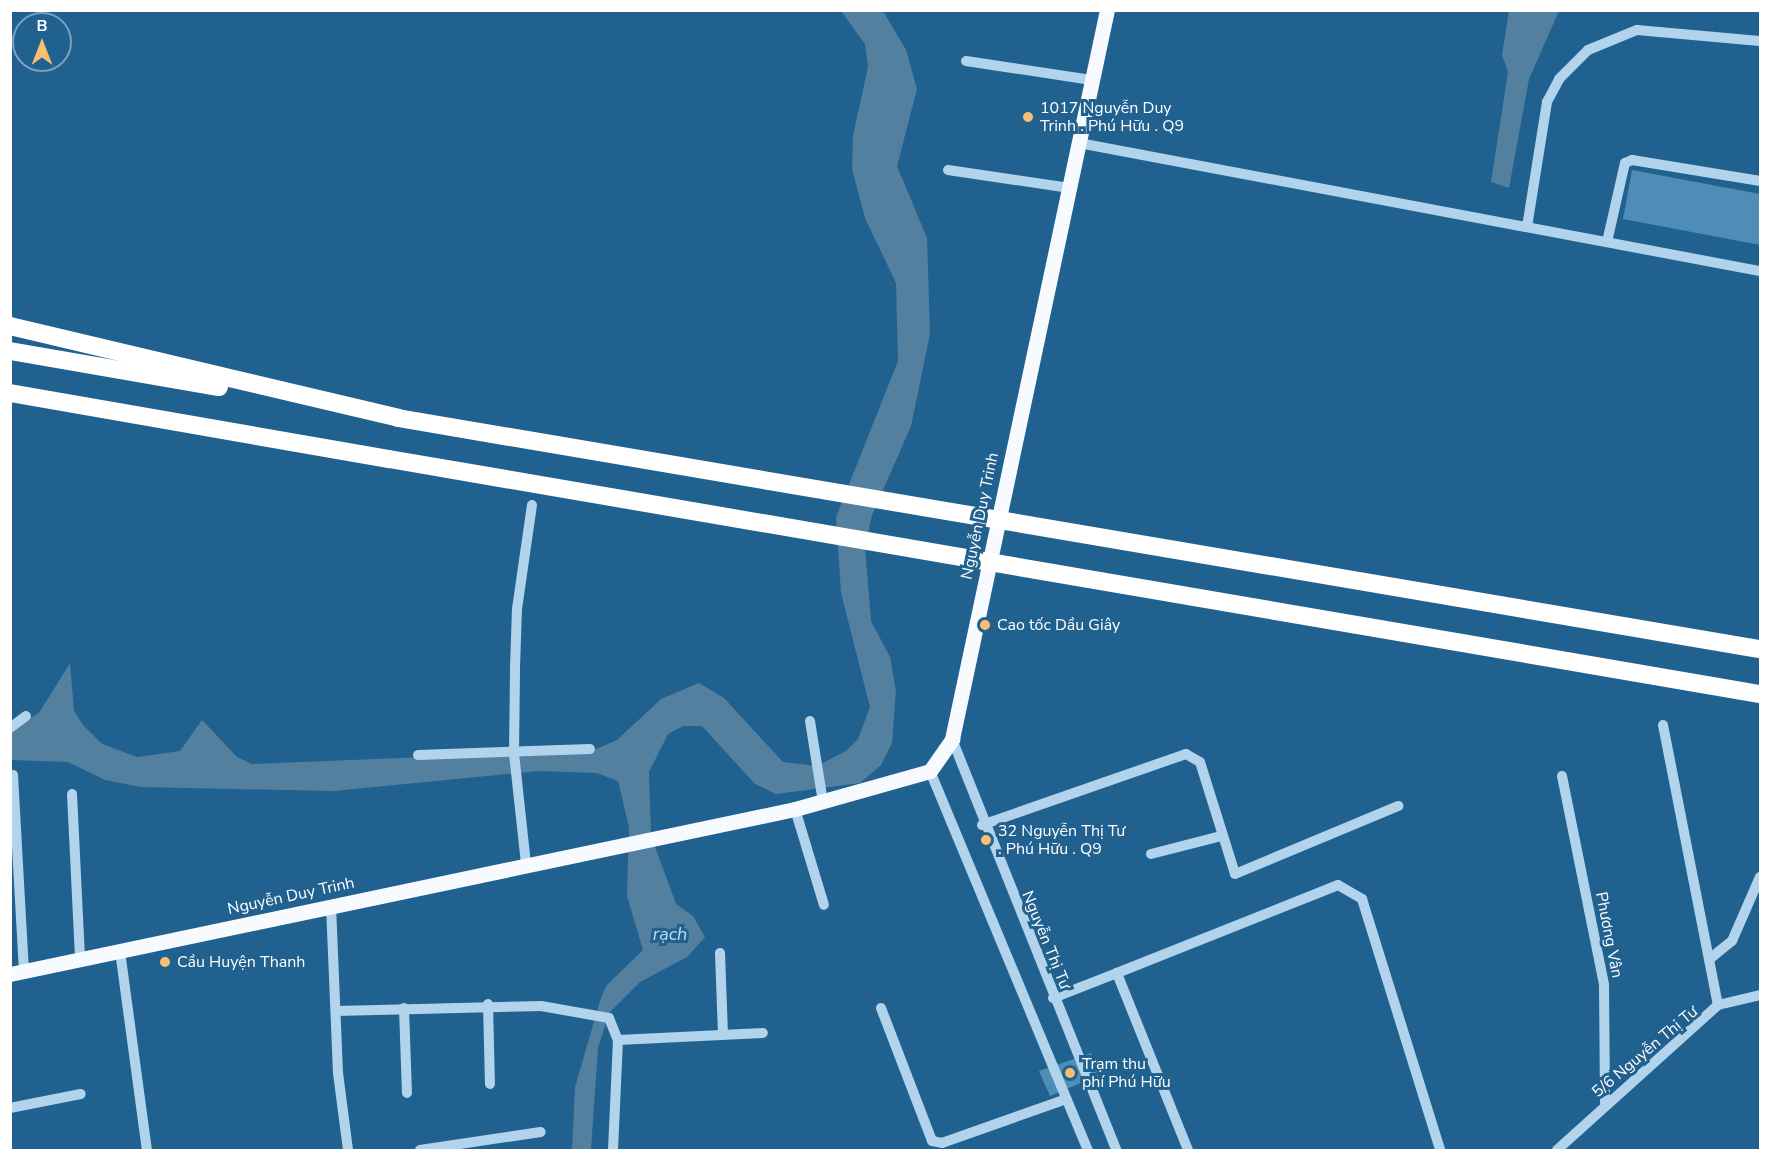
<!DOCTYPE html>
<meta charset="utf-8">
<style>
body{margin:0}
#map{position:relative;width:1771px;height:1161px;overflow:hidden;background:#21618f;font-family:"Nunito Sans",sans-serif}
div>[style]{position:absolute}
.water>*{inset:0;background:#53809f}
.building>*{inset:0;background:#4e8db8}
.minor>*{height:10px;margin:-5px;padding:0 5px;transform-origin:5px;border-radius:5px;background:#b1d4ec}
.major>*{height:15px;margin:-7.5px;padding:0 7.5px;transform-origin:7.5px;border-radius:7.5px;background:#f7fbff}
.highway>*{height:18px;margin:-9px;padding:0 9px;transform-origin:9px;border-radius:9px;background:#fff}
.highway-bridge>*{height:18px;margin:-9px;padding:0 9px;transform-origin:9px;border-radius:9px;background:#fff}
.dots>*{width:16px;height:16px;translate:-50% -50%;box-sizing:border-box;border:3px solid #21618f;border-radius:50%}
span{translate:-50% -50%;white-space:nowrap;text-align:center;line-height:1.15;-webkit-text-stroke:6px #21618f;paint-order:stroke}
.poi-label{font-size:16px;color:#fff}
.left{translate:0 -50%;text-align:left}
.street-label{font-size:16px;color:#fff}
.water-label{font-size:18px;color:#bddef3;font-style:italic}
.frame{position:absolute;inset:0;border:12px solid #fff;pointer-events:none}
.north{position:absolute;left:12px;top:12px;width:60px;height:60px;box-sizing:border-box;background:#21618f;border:2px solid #7aa0bc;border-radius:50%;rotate:0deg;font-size:16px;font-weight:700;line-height:24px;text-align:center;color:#fff}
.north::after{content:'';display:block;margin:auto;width:21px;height:27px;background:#f9be72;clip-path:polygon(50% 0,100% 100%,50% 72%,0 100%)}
</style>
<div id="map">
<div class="water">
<i style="clip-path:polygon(841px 11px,883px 11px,906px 50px,917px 89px,897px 166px,927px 238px,930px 334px,911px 426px,872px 515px,865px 547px,871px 621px,890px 657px,896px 691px,892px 743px,881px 765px,860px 783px,776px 794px,755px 784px,702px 726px,683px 726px,668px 734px,649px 772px,651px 836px,676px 904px,693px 916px,705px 937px,687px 957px,640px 982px,609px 1013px,598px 1048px,591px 1150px,572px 1150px,575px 1087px,600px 1001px,606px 986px,643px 950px,627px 896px,629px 827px,618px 781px,597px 773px,538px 771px,334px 791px,140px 787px,105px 780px,68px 762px,11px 760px,10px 730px,39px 713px,70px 663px,74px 711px,83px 725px,102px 744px,137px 757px,180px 751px,202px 720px,237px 757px,252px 764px,594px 750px,617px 740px,661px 699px,699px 683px,724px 698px,783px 762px,817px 766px,846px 751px,858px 739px,870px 707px,841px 593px,836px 517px,898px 361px,896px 283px,865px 218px,852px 169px,853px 135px,868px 67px,865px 44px)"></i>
<i style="clip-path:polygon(1509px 11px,1559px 11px,1529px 79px,1509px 188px,1491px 182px,1508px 72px,1502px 55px)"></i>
</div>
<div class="building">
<i style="clip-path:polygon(1632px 170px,1760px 194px,1760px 245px,1623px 219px)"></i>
<i style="clip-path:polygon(1091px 1053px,1100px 1075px,1050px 1096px,1039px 1071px)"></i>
</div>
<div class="minor">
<i style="left:966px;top:61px;width:127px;rotate:8.6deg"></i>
<i style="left:1079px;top:143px;width:693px;rotate:10.65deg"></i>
<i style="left:948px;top:170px;width:123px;rotate:8.4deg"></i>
<i style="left:1527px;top:227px;width:127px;rotate:-80.9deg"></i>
<i style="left:1547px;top:102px;width:26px;rotate:-62deg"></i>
<i style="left:1559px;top:79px;width:41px;rotate:-45deg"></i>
<i style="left:1588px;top:50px;width:53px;rotate:-22.2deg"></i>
<i style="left:1637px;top:30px;width:123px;rotate:5.1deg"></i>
<i style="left:1607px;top:242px;width:81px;rotate:-77.2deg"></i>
<i style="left:1625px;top:163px;width:8px;rotate:-23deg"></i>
<i style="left:1632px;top:160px;width:130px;rotate:9.3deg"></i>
<i style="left:810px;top:721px;width:82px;rotate:80.9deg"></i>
<i style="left:1663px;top:725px;width:285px;rotate:78.9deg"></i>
<i style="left:10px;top:728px;width:20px;rotate:-37deg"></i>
<i style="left:952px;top:739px;width:443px;rotate:68.2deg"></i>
<i style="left:418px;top:755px;width:172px;rotate:-2deg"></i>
<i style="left:930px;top:771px;width:411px;rotate:67.4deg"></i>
<i style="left:13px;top:775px;width:196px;rotate:86.8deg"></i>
<i style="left:1562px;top:776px;width:213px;rotate:78.6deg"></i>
<i style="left:1604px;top:985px;width:118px;rotate:89.5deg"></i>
<i style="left:72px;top:794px;width:165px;rotate:87.2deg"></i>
<i style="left:795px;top:809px;width:100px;rotate:73.2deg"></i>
<i style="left:982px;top:825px;width:216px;rotate:-19.2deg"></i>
<i style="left:1186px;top:754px;width:16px;rotate:30deg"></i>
<i style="left:1200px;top:762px;width:117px;rotate:72.6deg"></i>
<i style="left:1235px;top:874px;width:177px;rotate:-22.6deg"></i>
<i style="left:1151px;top:854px;width:72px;rotate:-14.4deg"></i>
<i style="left:526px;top:864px;width:112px;rotate:-96.2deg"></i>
<i style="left:514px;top:753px;width:85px;rotate:-89.3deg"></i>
<i style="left:515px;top:668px;width:59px;rotate:-88.1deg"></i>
<i style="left:517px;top:609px;width:105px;rotate:-81.8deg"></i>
<i style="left:331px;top:906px;width:167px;rotate:87.6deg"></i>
<i style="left:338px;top:1073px;width:78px;rotate:82.6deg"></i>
<i style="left:120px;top:951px;width:201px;rotate:82.3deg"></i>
<i style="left:720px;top:953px;width:82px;rotate:87.9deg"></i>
<i style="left:1712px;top:957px;width:26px;rotate:-39deg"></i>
<i style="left:1732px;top:941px;width:70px;rotate:-66.4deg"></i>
<i style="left:1053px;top:998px;width:69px;rotate:-21.3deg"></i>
<i style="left:488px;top:1004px;width:80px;rotate:88.6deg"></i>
<i style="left:404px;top:1008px;width:85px;rotate:88deg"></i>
<i style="left:881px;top:1008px;width:142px;rotate:69deg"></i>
<i style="left:932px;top:1141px;width:10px;rotate:11deg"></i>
<i style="left:942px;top:1143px;width:132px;rotate:-19.5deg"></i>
<i style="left:336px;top:1011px;width:205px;rotate:-1.4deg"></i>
<i style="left:541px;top:1006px;width:69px;rotate:10deg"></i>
<i style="left:609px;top:1018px;width:24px;rotate:68deg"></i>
<i style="left:618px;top:1040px;width:145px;rotate:-2.8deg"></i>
<i style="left:10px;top:1108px;width:72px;rotate:-11.2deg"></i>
<i style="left:420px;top:1150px;width:122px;rotate:-8.5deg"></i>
<i style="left:613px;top:1150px;width:110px;rotate:-87.4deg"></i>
<i style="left:1188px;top:1150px;width:191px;rotate:-111.9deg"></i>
<i style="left:1117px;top:973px;width:238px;rotate:-21.7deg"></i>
<i style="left:1338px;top:885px;width:28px;rotate:30deg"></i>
<i style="left:1362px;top:899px;width:263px;rotate:72.7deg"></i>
<i style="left:1557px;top:1150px;width:217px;rotate:-42deg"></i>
<i style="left:1718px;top:1005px;width:43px;rotate:-13.4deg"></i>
</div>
<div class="major">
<i style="left:10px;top:974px;width:802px;rotate:-11.87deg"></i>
<i style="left:795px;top:809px;width:140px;rotate:-15.7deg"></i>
<i style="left:930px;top:771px;width:39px;rotate:-55deg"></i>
<i style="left:952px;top:739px;width:745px;rotate:-78deg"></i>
</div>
<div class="highway">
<i style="left:10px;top:326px;width:399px;rotate:13.3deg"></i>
<i style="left:10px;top:351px;width:212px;rotate:9.8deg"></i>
<i style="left:10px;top:393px;width:385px;rotate:9.9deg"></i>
</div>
<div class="highway-bridge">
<i style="left:398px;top:418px;width:1381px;rotate:9.63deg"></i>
<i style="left:389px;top:459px;width:1391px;rotate:9.73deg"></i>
</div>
<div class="dots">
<i style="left:1028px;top:117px;background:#f9be72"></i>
<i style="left:985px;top:625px;background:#f9be72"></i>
<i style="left:986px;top:840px;background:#f9be72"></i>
<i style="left:165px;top:962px;background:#f9be72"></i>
<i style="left:1070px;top:1073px;background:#f9be72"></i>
</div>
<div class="poi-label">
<span class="left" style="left:1040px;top:117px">1017 Nguyễn Duy<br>Trinh . Phú Hữu . Q9</span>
<span class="left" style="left:997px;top:625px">Cao tốc Dầu Giây</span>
<span class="left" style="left:998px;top:840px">32 Nguyễn Thị Tư<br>. Phú Hữu . Q9</span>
<span class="left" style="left:177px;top:962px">Cầu Huyện Thanh</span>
<span class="left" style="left:1082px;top:1073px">Trạm thu<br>phí Phú Hữu</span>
</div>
<div class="street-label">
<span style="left:980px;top:516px;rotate:-78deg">Nguyễn Duy Trinh</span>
<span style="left:291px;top:896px;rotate:-12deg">Nguyễn Duy Trinh</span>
<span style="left:1609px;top:935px;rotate:79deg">Phương Vân</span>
<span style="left:1046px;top:940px;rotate:68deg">Nguyễn Thị Tư</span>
<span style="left:1645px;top:1052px;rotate:-40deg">5/6 Nguyễn Thị Tư</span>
</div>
<div class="water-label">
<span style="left:670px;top:934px">rạch</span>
</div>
<div class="frame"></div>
<div class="north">B</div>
</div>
